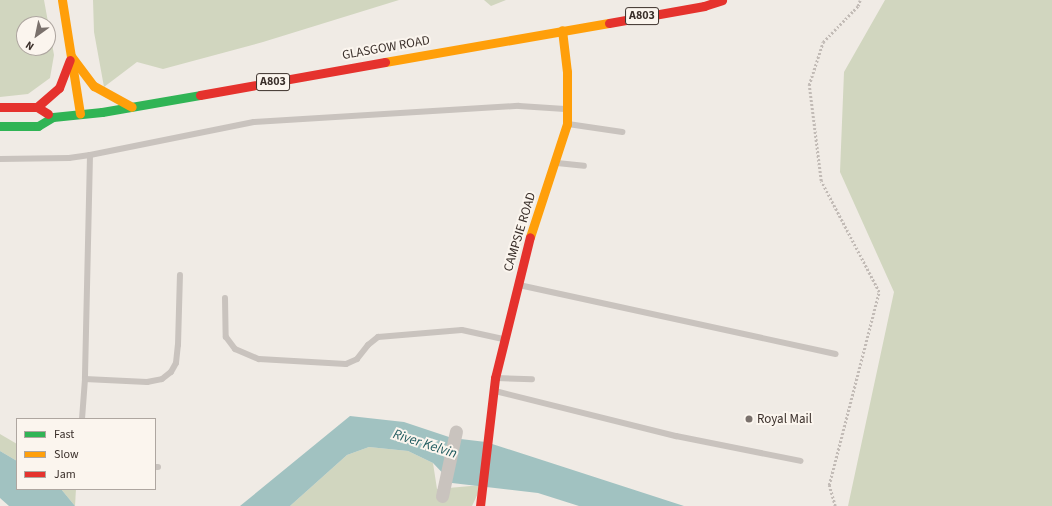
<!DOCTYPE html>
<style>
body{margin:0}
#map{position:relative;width:1052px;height:506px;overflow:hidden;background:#f0ebe5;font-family:"Source Sans 3",sans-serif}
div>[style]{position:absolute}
.green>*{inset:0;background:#d1d6bf}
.water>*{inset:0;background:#a1c2c1}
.path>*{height:2.5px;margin-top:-1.25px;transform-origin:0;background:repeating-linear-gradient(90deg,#c2bbb6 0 2px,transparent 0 4px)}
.lane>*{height:6px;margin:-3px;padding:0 3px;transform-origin:3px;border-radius:3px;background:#c9c3be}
.street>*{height:13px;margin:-6.5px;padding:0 6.5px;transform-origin:6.5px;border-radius:6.5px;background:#c9c3be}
.fast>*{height:9px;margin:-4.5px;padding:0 4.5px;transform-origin:4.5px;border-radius:4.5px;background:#30b455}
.slow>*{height:9px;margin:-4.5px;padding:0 4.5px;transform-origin:4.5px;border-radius:4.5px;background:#ff9f0a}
.jam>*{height:9px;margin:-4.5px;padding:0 4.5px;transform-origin:4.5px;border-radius:4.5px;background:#e5322d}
.dots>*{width:11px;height:11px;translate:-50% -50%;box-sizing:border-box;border:2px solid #fbf5ee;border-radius:50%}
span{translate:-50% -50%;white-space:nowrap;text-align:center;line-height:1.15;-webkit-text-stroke:4px #fbf5ee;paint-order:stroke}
.shield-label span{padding:1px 3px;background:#fbf5ee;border:1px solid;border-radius:3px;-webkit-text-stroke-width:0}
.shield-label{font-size:12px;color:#3b302b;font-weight:700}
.street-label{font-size:13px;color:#3b302b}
.poi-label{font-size:13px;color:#3b302b}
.left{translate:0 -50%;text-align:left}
.water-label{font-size:14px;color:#1f5a5e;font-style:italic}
.legend{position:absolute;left:16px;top:418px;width:140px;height:72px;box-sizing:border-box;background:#fbf5ee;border:1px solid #aea6a0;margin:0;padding:5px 7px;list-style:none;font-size:12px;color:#3b302b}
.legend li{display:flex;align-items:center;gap:8px;height:20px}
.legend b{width:20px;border:1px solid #aea6a0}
.north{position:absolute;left:16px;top:16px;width:40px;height:40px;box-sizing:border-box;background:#fbf5ee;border:1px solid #aea6a0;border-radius:50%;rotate:213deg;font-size:11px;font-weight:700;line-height:16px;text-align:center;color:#3b302b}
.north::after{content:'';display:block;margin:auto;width:14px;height:18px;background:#7a716c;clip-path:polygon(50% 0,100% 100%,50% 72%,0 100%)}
</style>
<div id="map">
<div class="green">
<i style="clip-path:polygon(evenodd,0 0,44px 0,54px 55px,50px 78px,28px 94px,0 97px,0 0,24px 24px,48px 24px,48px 48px,24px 48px,24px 24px)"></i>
<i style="clip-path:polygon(93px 0,399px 0,263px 42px,163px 69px,137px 62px,104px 87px,94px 32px)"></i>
<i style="clip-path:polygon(484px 0,506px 0,491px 6px)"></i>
<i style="clip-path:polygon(885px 0,1052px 0,1052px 506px,848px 506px,894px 292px,840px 172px,844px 72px)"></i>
<i style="clip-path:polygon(0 434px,17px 444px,17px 461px,0 451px)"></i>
<i style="clip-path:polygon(369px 447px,408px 451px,433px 463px,437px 489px,482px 485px,472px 506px,290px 506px,347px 455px)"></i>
<i style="clip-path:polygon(61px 489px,76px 489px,75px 506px)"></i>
</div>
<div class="water">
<i style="clip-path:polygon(350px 416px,404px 422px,452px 438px,486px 442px,684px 506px,579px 506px,538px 493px,452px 483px,433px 463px,408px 451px,369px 447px,347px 455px,290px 506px,240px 506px)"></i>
<i style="clip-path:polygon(0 451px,17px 461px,17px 489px,61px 489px,75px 506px,9px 506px,0 498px)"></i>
</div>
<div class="path">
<i style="left:835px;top:506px;width:22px;rotate:-106deg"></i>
<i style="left:829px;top:485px;width:199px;rotate:-75.5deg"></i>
<i style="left:879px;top:292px;width:125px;rotate:-117.6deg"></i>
<i style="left:821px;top:181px;width:97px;rotate:-97.1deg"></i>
<i style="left:809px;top:85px;width:45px;rotate:-72deg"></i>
<i style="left:823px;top:42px;width:50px;rotate:-45.8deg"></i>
<i style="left:858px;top:6px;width:6px;rotate:-72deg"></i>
</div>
<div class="lane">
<i style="left:568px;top:124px;width:55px;rotate:8.4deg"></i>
<i style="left:90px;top:155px;width:224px;rotate:91.3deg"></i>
<i style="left:85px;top:379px;width:62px;rotate:2.8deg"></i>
<i style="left:147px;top:382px;width:15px;rotate:-11deg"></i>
<i style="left:162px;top:379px;width:11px;rotate:-38deg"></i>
<i style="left:171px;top:372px;width:10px;rotate:-61deg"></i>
<i style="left:176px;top:363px;width:18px;rotate:-84deg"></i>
<i style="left:178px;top:345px;width:70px;rotate:-88.4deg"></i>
<i style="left:0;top:159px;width:69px;rotate:-0.8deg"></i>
<i style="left:69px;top:158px;width:21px;rotate:-8deg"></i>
<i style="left:90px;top:155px;width:167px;rotate:-11.4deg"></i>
<i style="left:254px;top:122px;width:265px;rotate:-3.5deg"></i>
<i style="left:519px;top:106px;width:46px;rotate:3.7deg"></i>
<i style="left:557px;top:163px;width:27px;rotate:6deg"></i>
<i style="left:519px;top:285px;width:324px;rotate:12.3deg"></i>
<i style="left:225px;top:298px;width:39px;rotate:89deg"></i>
<i style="left:226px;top:337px;width:15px;rotate:53deg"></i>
<i style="left:235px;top:349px;width:26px;rotate:23deg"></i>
<i style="left:259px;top:359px;width:87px;rotate:3.3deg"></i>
<i style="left:346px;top:364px;width:12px;rotate:-24deg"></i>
<i style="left:357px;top:359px;width:18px;rotate:-52deg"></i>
<i style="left:368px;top:345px;width:13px;rotate:-39deg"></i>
<i style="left:378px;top:337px;width:84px;rotate:-4.8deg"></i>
<i style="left:462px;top:330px;width:42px;rotate:12.4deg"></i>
<i style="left:497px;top:378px;width:35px;rotate:2deg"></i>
<i style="left:495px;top:391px;width:187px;rotate:14deg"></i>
<i style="left:676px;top:436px;width:127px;rotate:11.3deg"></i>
<i style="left:82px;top:419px;width:40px;rotate:-85.7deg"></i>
<i style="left:155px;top:467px;width:3px"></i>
</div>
<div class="street">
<i style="left:442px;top:496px;width:66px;rotate:-77.8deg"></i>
</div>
<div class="fast">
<i style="left:0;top:126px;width:38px"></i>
<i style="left:38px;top:126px;width:17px;rotate:-31deg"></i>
<i style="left:53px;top:117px;width:49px;rotate:-5.8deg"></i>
<i style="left:102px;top:112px;width:99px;rotate:-9.8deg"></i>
</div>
<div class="slow">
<i style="left:62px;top:0;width:115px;rotate:81deg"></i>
<i style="left:71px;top:56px;width:38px;rotate:53deg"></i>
<i style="left:94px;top:86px;width:43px;rotate:28.9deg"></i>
<i style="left:385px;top:62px;width:227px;rotate:-9.9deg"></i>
<i style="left:530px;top:237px;width:119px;rotate:-71.9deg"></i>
<i style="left:567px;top:124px;width:52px;rotate:-90deg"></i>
<i style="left:567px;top:72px;width:42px;rotate:-96.8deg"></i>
</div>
<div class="jam">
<i style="left:609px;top:23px;width:97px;rotate:-10.1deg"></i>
<i style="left:704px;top:6px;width:19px;rotate:-18deg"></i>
<i style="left:200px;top:95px;width:188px;rotate:-10.1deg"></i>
<i style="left:0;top:107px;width:37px"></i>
<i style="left:37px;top:107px;width:13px;rotate:32deg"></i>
<i style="left:37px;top:107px;width:29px;rotate:-41deg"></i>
<i style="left:59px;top:88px;width:30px;rotate:-69deg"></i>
<i style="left:480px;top:506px;width:129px;rotate:-83.3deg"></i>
<i style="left:495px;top:378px;width:145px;rotate:-76.1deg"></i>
</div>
<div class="dots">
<i style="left:749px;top:419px;background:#7a716c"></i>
</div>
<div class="shield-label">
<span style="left:642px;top:16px">A803</span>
<span style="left:273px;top:82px">A803</span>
</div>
<div class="street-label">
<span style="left:386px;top:48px;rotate:-10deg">GLASGOW ROAD</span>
<span style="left:520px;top:232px;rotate:-73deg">CAMPSIE ROAD</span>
</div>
<div class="poi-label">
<span class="left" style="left:757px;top:419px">Royal Mail</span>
</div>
<div class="water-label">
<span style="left:425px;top:444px;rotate:18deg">River Kelvin</span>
</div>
<ul class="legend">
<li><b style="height:5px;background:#30b455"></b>Fast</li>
<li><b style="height:5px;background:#ff9f0a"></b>Slow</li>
<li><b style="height:5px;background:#e5322d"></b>Jam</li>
</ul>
<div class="north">N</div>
</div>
